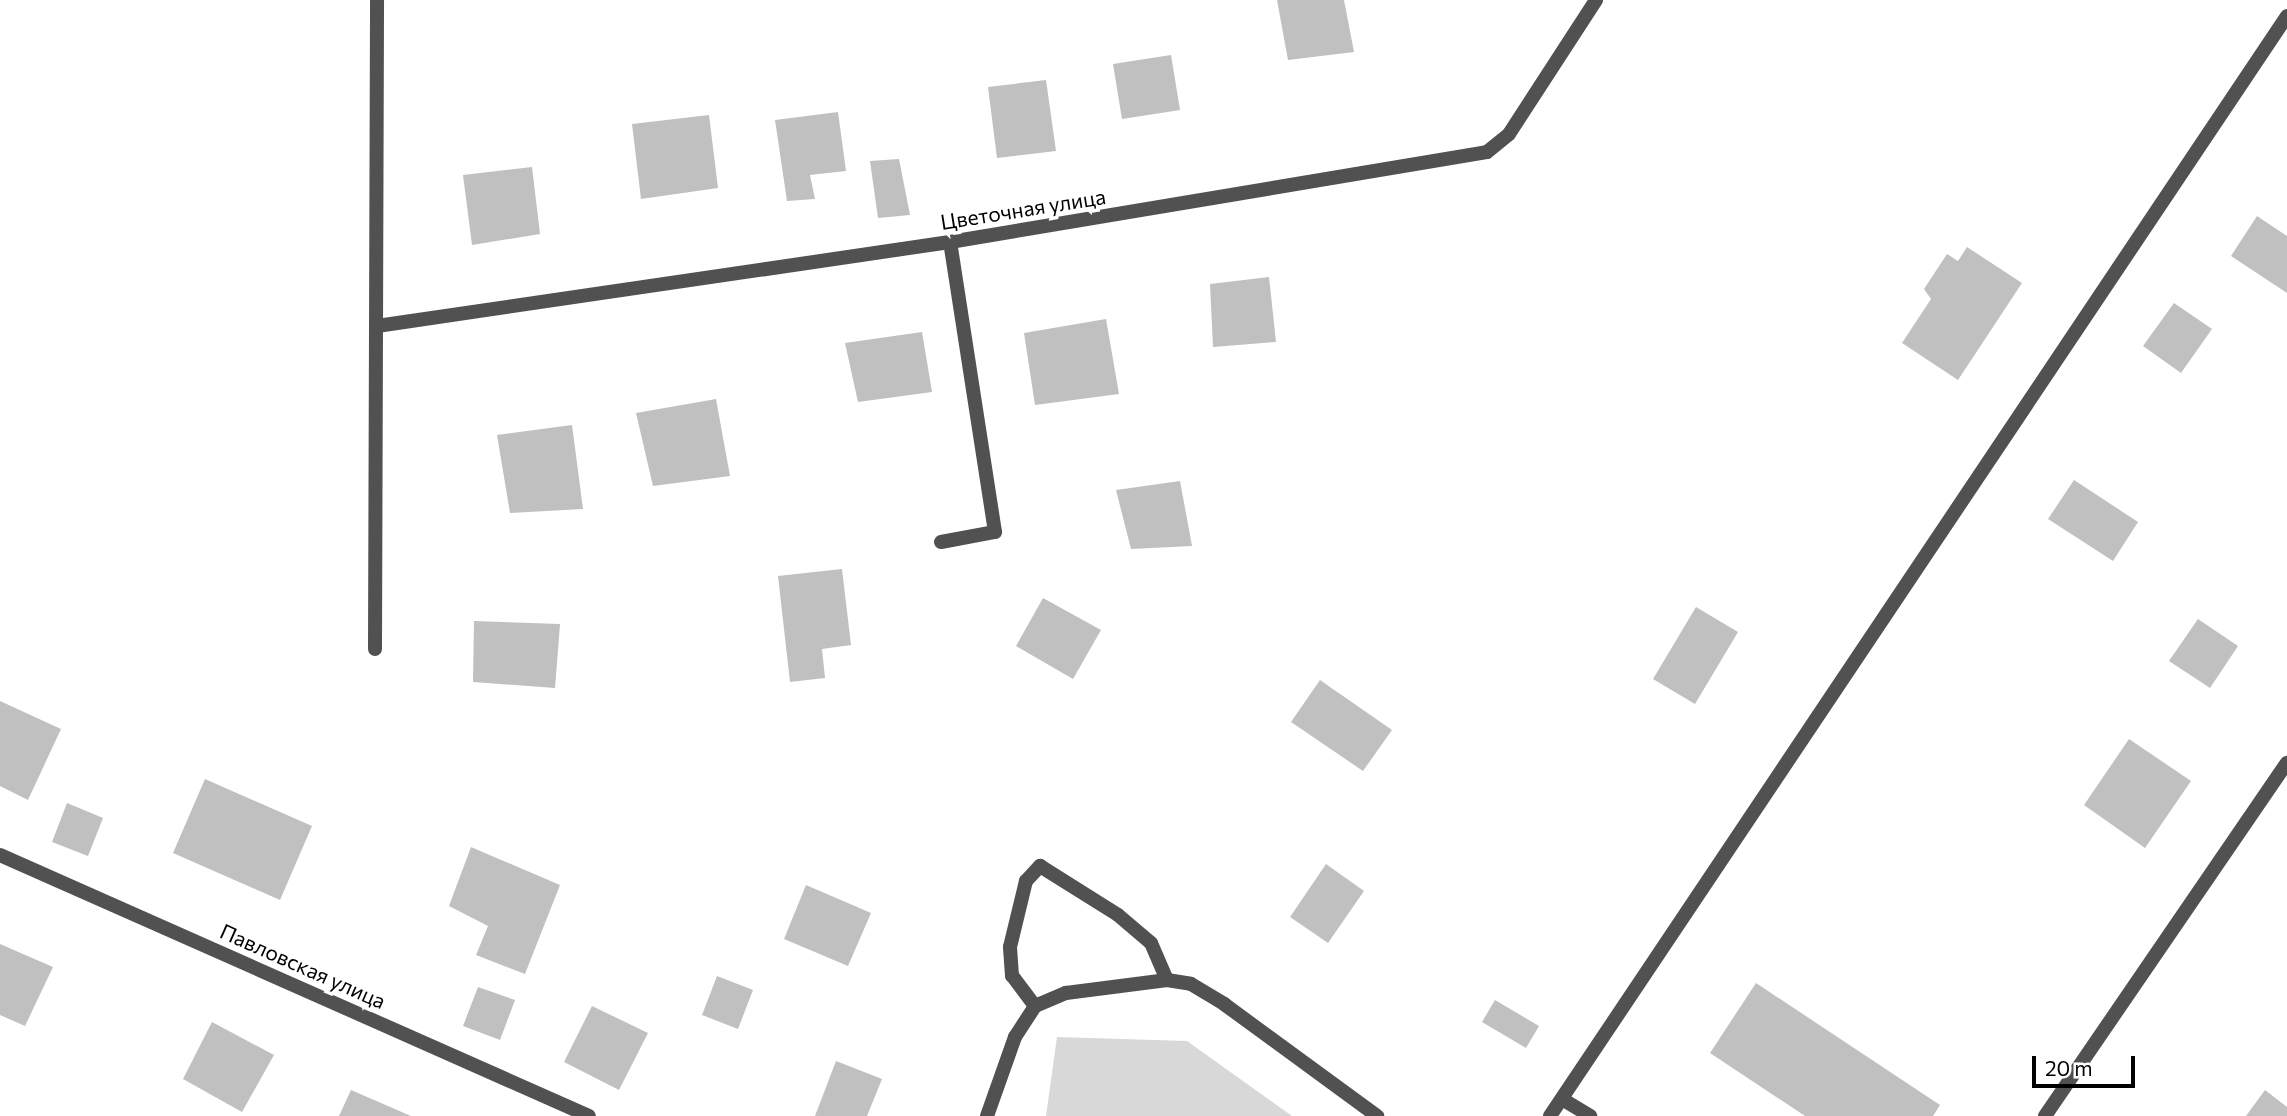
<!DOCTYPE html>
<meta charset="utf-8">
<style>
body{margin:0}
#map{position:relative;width:2287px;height:1116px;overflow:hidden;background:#fff;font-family:Commissioner,sans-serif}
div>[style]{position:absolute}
.green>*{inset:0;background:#d8d8d8}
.building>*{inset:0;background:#c0c0c0}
.service>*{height:14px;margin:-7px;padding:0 7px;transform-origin:7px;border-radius:7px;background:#515151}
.minor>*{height:14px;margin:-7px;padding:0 7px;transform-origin:7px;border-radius:7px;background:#515151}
span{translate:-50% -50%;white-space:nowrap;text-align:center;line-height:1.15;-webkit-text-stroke:7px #fff;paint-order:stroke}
.street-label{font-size:21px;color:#000}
.scale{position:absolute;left:2032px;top:1056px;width:103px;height:32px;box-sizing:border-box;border:4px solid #000;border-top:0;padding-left:9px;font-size:21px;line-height:24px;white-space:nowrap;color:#000;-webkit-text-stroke:5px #fff;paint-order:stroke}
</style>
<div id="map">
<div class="green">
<i style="clip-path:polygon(1057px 1037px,1187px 1041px,1292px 1116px,1046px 1116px)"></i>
</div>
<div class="building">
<i style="clip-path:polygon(1277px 0,1344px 0,1354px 52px,1288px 60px)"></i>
<i style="clip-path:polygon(1171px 55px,1180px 110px,1122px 119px,1113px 64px)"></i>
<i style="clip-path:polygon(1046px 80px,1056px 151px,997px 158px,988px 87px)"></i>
<i style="clip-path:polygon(838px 112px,846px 171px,810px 175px,815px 199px,787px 201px,775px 120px)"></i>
<i style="clip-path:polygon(709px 115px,718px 188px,641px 199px,632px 124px)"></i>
<i style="clip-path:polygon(899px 159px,910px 215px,878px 218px,870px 161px)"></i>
<i style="clip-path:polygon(532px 167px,540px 234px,472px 245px,463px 175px)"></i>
<i style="clip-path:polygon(2257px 216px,2287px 236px,2287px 293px,2231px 256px)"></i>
<i style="clip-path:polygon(1967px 247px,2022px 283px,1958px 380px,1902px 343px,1931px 299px,1924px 289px,1947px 254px,1958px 261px)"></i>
<i style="clip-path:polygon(1269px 277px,1276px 342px,1213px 347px,1210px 284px)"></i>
<i style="clip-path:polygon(2174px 303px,2212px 329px,2181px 373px,2143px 346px)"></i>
<i style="clip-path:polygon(1106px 319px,1119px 394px,1035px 405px,1024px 333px)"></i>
<i style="clip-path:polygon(922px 332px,932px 392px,858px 402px,845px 343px)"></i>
<i style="clip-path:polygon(716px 399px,730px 476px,653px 486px,636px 413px)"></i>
<i style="clip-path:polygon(572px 425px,583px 509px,510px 513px,497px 435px)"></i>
<i style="clip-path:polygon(2074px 480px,2138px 522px,2113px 561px,2048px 519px)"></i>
<i style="clip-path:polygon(1180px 481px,1192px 546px,1131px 549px,1116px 490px)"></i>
<i style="clip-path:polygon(842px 569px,851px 645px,822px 649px,825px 678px,790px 682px,778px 576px)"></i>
<i style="clip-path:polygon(1043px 598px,1101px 630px,1073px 679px,1016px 646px)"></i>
<i style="clip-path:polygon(1696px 607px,1738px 632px,1695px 704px,1653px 679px)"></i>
<i style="clip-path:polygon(2198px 619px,2238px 646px,2210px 688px,2169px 661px)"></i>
<i style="clip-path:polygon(474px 621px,560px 624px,555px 688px,473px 682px)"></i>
<i style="clip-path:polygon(1320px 680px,1392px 730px,1363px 771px,1291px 722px)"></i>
<i style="clip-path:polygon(0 701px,61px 729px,28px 800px,0 786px)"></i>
<i style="clip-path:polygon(2129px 739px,2191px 781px,2145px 848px,2084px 805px)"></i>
<i style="clip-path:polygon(205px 779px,312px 826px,280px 900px,173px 853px)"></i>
<i style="clip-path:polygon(67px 803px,103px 818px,88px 856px,52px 842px)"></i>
<i style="clip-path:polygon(471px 847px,560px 885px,525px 974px,476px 955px,488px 926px,449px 906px)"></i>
<i style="clip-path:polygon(1326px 864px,1364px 891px,1328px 943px,1290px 917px)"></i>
<i style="clip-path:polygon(806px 885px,871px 913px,848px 966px,784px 939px)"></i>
<i style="clip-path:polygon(0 944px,53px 967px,25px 1026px,0 1015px)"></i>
<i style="clip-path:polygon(717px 976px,753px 990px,738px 1029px,702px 1015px)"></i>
<i style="clip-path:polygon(1756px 983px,1940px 1105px,1933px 1116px,1805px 1116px,1710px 1053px)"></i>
<i style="clip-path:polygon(478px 987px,515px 1000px,500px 1040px,463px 1026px)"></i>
<i style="clip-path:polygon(1495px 1000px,1539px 1026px,1526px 1048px,1482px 1022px)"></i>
<i style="clip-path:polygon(592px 1006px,648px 1033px,619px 1090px,564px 1062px)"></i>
<i style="clip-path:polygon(212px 1022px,274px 1055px,242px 1112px,183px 1079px)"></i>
<i style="clip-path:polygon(836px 1061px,882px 1079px,867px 1116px,815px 1116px)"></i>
<i style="clip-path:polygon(351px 1090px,411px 1116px,339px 1116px)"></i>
<i style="clip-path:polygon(2265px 1090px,2287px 1107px,2287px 1116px,2246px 1116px)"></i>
</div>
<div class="service">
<i style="left:377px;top:326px;width:579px;rotate:-8.34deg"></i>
<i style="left:950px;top:242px;width:544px;rotate:-9.51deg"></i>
<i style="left:1487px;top:152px;width:28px;rotate:-39deg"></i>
<i style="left:1509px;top:134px;width:160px;rotate:-57deg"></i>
<i style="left:941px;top:542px;width:55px;rotate:-10.5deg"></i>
<i style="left:995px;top:532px;width:293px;rotate:-98.8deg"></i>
<i style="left:375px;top:649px;width:649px;rotate:-89.82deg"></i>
<i style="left:1035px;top:1006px;width:38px;rotate:-127deg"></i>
<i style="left:1012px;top:976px;width:29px;rotate:-94deg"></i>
<i style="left:1010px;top:947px;width:68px;rotate:-76.4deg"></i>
<i style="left:1026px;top:881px;width:21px;rotate:-47deg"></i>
<i style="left:1040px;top:866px;width:92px;rotate:32.1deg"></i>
<i style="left:1118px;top:915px;width:43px;rotate:40.3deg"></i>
<i style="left:1151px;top:943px;width:40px;rotate:66.6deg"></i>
<i style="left:1562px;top:1099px;width:33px;rotate:31deg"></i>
<i style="left:1550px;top:1116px;width:1324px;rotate:-56.18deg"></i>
<i style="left:2045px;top:1116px;width:428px;rotate:-55.6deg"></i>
</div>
<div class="minor">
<i style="left:0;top:855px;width:644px;rotate:23.9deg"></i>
<i style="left:987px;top:1116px;width:84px;rotate:-70.5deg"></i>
<i style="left:1015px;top:1037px;width:37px;rotate:-57deg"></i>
<i style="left:1035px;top:1006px;width:34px;rotate:-23deg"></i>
<i style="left:1066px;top:993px;width:102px;rotate:-7.3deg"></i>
<i style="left:1167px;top:980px;width:24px;rotate:9deg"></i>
<i style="left:1191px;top:984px;width:39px;rotate:31deg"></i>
<i style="left:1224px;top:1004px;width:190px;rotate:36.2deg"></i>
</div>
<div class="street-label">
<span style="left:1023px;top:209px;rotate:-9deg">Цветочная улица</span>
<span style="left:303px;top:966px;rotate:24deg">Павловская улица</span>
</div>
<div class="scale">20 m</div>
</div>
